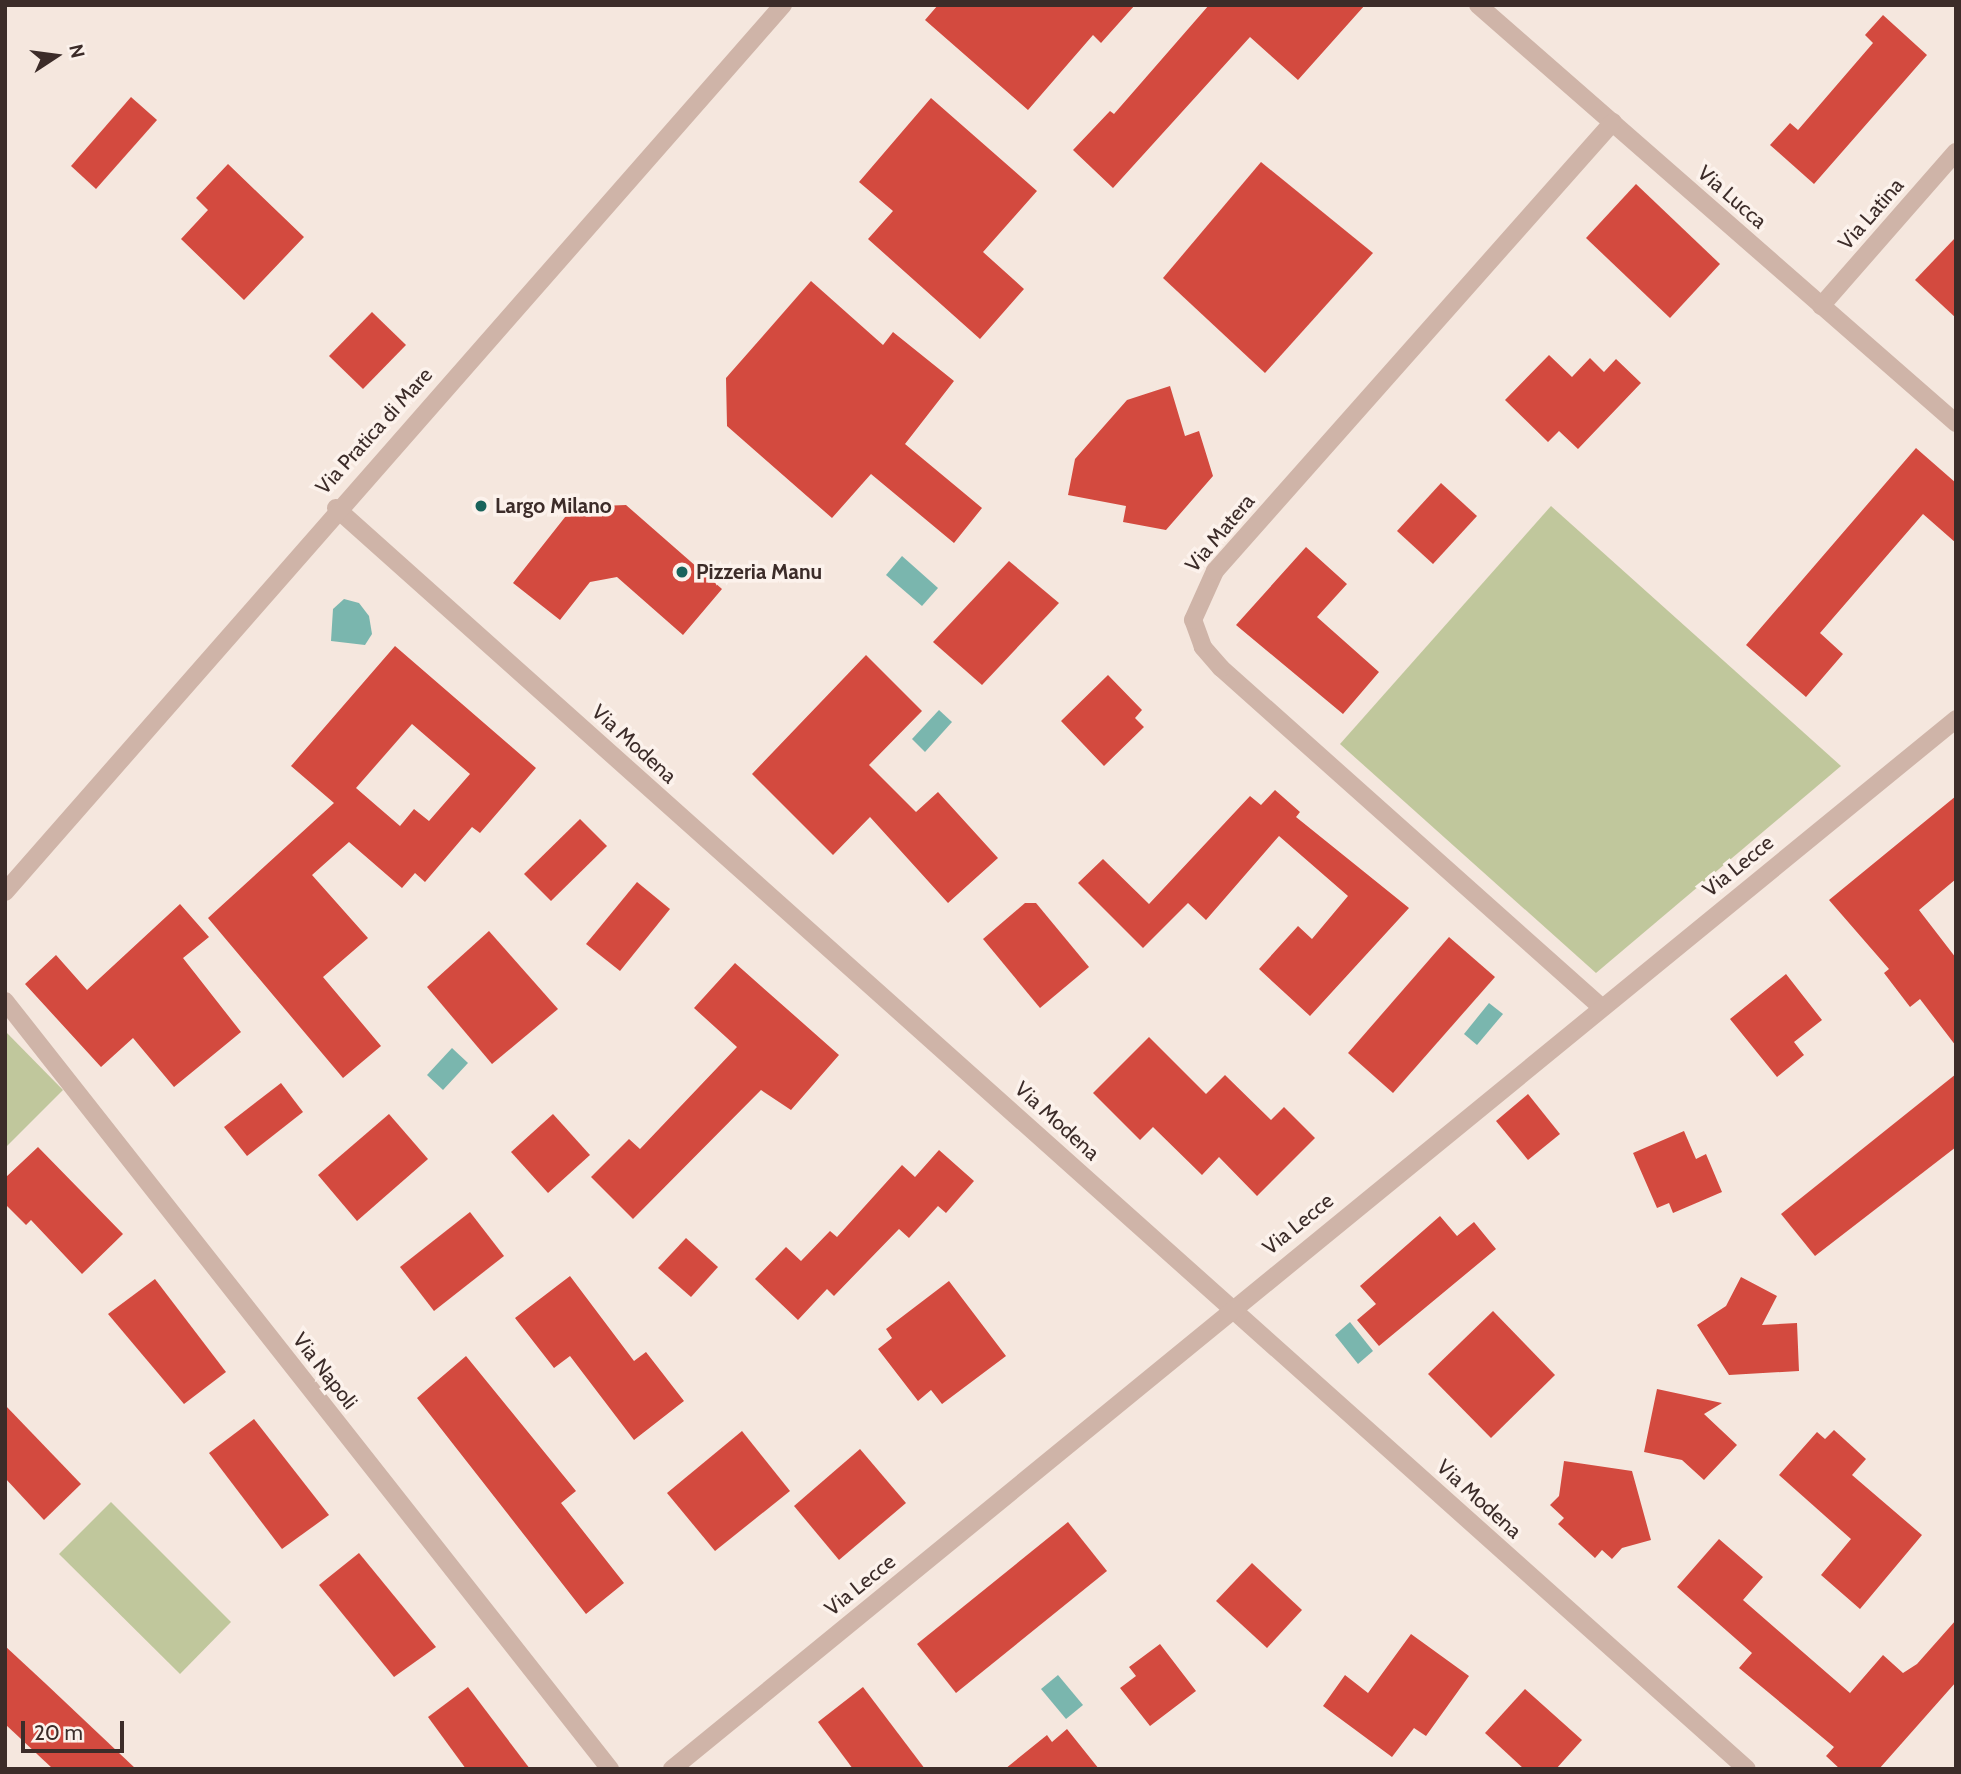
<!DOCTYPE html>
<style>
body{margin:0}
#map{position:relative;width:1961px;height:1774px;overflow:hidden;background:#f5e7de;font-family:Cabin,sans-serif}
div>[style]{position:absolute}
.green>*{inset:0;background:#c0c79c}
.water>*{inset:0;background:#7ab6ae}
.building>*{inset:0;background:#d34a3f}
.minor>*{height:18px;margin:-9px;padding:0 9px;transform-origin:9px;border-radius:9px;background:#cfb4a8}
.tertiary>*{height:18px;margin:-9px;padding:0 9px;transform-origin:9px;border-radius:9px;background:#cfb4a8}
.dots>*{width:19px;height:19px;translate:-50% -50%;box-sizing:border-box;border:4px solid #fcf2ec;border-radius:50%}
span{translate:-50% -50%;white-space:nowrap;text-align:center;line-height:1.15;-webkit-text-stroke:7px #fcf2ec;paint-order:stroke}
.street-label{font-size:21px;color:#3c2c29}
.poi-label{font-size:21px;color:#3c2c29;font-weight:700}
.left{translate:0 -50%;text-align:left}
.frame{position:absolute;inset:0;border:7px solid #3c2c29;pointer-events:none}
.north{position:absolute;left:21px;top:21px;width:70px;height:70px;-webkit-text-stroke:5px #fcf2ec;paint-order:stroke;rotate:77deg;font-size:19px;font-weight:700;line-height:28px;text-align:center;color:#3c2c29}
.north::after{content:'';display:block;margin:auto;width:24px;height:32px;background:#3c2c29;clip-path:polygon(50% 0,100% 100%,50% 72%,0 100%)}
.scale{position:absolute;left:21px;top:1721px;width:103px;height:32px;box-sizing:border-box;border:4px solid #3c2c29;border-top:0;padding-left:9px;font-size:21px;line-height:24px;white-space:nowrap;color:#3c2c29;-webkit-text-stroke:5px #fcf2ec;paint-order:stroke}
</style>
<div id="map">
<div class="green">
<i style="clip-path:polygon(1551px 506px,1841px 766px,1596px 973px,1340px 744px)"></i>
<i style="clip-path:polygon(5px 1031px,63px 1090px,5px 1148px)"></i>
<i style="clip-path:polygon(111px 1502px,231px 1622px,180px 1674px,59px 1554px)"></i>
</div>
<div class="water">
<i style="clip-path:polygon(902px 556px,938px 588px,922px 606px,886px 575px)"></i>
<i style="clip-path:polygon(344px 599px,359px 603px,369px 616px,372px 634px,365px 645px,331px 641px,333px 609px)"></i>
<i style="clip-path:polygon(939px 710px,952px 722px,925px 752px,912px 739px)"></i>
<i style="clip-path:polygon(1489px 1003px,1503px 1014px,1477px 1045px,1464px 1034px)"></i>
<i style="clip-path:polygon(452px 1048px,468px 1063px,443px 1090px,427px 1075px)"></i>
<i style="clip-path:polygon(1350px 1322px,1373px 1351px,1358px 1364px,1335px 1335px)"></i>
<i style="clip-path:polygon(1058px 1675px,1083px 1705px,1066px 1719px,1041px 1689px)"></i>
</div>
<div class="building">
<i style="clip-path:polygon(938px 5px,1135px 5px,1101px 43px,1093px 35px,1028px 110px,925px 20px)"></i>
<i style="clip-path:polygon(1209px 5px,1365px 5px,1298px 80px,1250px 37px,1113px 188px,1073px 150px,1110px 111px,1114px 114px)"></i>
<i style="clip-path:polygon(1883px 15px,1927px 55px,1814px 184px,1770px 145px,1790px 123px,1798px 130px,1873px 43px,1865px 35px)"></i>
<i style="clip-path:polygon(131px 97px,157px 120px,96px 189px,71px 166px)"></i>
<i style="clip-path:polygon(931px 98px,1037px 191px,983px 252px,1024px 289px,980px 339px,868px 239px,893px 211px,859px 182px)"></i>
<i style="clip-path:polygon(1261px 162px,1373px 253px,1265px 373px,1163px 278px)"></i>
<i style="clip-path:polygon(228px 164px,304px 237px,244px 300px,181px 239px,208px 210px,196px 198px)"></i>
<i style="clip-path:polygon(1636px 184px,1720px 264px,1670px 318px,1586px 238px)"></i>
<i style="clip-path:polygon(1956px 237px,1956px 318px,1915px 280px)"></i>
<i style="clip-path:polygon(811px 281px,883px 345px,893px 332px,954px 381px,905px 444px,982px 508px,954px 543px,871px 474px,832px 518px,727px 426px,726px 378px)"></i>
<i style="clip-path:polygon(372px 312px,406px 345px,363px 389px,329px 356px)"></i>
<i style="clip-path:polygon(1549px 355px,1572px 377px,1590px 358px,1604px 372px,1616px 359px,1641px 383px,1578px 449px,1559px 431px,1548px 442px,1505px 400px)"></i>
<i style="clip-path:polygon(1170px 386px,1185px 436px,1199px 431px,1213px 476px,1166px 530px,1123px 522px,1126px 506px,1068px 495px,1075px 459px,1127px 400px)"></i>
<i style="clip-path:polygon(1916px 448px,1956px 483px,1956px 543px,1923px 514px,1820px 633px,1843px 654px,1806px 697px,1746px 645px)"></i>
<i style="clip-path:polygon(1441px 483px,1477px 516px,1433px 564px,1397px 531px)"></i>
<i style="clip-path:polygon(626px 505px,722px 589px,683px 635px,617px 577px,590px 582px,560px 620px,513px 583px,573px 507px)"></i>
<i style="clip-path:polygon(1306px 547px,1347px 584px,1317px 617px,1379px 672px,1343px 714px,1236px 625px)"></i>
<i style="clip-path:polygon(1009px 561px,1059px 603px,982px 685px,933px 642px)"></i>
<i style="clip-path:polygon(evenodd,395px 646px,536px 768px,480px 833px,472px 827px,425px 882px,415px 873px,402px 888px,349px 842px,312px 875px,368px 938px,323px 977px,381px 1046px,343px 1078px,208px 918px,334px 803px,291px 766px,395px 646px,412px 724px,470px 774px,429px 821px,414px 809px,400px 826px,356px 788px,412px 724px)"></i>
<i style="clip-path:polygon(866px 655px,922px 711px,869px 765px,916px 812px,938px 792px,998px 858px,948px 903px,870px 817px,833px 855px,752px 774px)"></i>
<i style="clip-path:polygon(1108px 675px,1142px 710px,1135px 718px,1144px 727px,1104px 766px,1061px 721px)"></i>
<i style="clip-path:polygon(1275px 790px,1300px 812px,1296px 817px,1409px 908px,1310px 1016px,1259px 969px,1298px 926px,1312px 939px,1348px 896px,1279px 836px,1206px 920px,1188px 903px,1143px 948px,1078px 883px,1103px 859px,1149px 904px,1250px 796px,1261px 805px)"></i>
<i style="clip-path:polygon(1956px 796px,1956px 879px,1919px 910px,1956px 958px,1956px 1046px,1920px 999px,1910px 1007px,1884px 973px,1889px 969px,1829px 900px)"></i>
<i style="clip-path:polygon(580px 819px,607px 846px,551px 901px,524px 874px)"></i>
<i style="clip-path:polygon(637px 882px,670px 909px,620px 971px,586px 944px)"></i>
<i style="clip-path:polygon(1025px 903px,1036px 903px,1089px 967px,1040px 1008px,983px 939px)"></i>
<i style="clip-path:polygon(180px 904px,209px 937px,183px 958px,241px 1032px,174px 1087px,133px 1038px,101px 1067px,25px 984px,56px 955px,87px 990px)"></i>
<i style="clip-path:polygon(489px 931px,558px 1009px,492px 1064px,427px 987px)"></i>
<i style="clip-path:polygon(1449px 937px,1495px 977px,1393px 1093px,1348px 1053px)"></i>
<i style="clip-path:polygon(735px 963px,839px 1055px,791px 1110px,761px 1090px,633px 1219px,591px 1177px,629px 1139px,640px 1149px,737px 1047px,694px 1008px)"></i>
<i style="clip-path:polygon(1786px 974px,1822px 1020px,1794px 1042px,1804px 1055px,1777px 1077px,1730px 1019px)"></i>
<i style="clip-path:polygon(1149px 1037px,1206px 1094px,1225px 1075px,1271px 1120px,1284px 1107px,1315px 1138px,1257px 1196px,1219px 1157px,1202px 1175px,1153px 1127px,1140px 1140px,1093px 1093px)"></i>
<i style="clip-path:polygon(1956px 1074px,1956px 1147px,1815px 1256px,1781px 1214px)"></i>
<i style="clip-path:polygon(281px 1083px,303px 1112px,247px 1156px,224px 1127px)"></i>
<i style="clip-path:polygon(1528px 1094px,1560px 1134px,1528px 1160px,1496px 1121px)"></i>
<i style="clip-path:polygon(389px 1114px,428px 1159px,357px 1221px,318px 1175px)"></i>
<i style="clip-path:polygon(553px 1114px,590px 1155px,548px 1193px,511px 1152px)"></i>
<i style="clip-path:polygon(1684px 1131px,1696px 1159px,1706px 1154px,1722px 1192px,1673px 1213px,1669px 1203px,1657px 1208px,1633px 1153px)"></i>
<i style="clip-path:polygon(38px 1147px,123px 1234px,82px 1274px,31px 1220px,26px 1225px,5px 1204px,5px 1178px)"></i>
<i style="clip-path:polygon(939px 1150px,974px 1181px,946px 1213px,938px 1206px,909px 1238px,899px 1229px,834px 1296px,827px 1289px,798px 1320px,755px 1279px,786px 1247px,801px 1261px,830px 1231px,837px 1237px,902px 1165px,915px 1177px)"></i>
<i style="clip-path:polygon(470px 1212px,504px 1256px,434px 1311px,400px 1267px)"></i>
<i style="clip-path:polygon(1440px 1216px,1457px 1236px,1474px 1222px,1496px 1249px,1379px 1346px,1357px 1320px,1376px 1304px,1360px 1286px)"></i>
<i style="clip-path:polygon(686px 1238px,718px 1267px,691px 1297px,658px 1268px)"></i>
<i style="clip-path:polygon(570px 1276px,634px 1361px,646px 1352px,684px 1401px,634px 1440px,570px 1356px,554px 1368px,515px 1318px)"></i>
<i style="clip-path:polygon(1741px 1277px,1777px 1296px,1762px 1325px,1797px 1323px,1799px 1371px,1729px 1375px,1697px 1325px,1726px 1306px)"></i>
<i style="clip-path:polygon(155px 1279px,226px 1372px,184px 1404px,108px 1314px)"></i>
<i style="clip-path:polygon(949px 1281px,1006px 1356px,942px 1404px,931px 1390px,918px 1401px,878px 1349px,892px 1338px,886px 1329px)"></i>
<i style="clip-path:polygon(1493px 1311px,1555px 1375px,1491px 1438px,1428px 1374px)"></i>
<i style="clip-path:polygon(466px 1356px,576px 1491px,561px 1503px,624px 1583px,586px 1614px,417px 1398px)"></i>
<i style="clip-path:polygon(1657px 1389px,1722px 1403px,1704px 1414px,1737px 1445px,1704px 1480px,1682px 1460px,1644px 1452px)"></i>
<i style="clip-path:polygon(5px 1405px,81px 1484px,44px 1520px,5px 1478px)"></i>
<i style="clip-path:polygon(254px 1419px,329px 1515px,282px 1549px,209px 1453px)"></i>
<i style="clip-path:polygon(1834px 1430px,1866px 1459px,1852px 1475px,1922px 1535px,1860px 1609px,1821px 1575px,1851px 1539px,1779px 1475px,1817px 1432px,1825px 1439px)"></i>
<i style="clip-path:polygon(742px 1431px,790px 1491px,715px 1551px,667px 1493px)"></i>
<i style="clip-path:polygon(860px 1449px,906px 1503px,839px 1560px,794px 1506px)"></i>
<i style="clip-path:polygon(1564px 1461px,1632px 1471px,1651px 1540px,1622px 1548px,1612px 1559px,1602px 1550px,1595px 1558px,1558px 1524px,1564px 1518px,1550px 1505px,1559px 1496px)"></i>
<i style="clip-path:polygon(1068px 1522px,1107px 1571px,956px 1693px,917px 1644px)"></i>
<i style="clip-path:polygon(1719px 1539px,1763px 1577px,1743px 1600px,1850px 1693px,1883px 1655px,1903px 1673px,1917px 1664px,1956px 1620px,1956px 1682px,1879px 1769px,1840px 1769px,1826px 1756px,1834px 1747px,1739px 1668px,1752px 1653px,1677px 1587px)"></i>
<i style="clip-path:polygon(359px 1553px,436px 1647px,394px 1677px,319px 1585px)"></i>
<i style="clip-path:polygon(1252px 1563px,1302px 1610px,1267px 1648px,1216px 1601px)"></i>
<i style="clip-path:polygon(1411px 1634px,1469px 1676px,1426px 1736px,1414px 1728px,1392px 1757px,1323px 1706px,1345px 1675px,1368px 1693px)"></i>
<i style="clip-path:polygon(1160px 1644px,1196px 1691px,1150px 1726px,1120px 1688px,1136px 1676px,1129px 1667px)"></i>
<i style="clip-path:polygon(5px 1646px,46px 1684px,136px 1769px,53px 1769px,5px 1724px)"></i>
<i style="clip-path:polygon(468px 1687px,530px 1769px,466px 1769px,428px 1717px)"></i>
<i style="clip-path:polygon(863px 1687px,925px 1769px,853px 1769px,818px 1722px)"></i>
<i style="clip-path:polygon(1525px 1689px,1582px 1740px,1556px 1769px,1524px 1769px,1485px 1733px)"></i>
<i style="clip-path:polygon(1067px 1729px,1099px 1769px,1005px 1769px,1047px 1735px,1052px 1742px)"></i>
</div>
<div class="minor">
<i style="left:1478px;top:5px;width:635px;rotate:41.17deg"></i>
<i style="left:1821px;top:306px;width:205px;rotate:-48.8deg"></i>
<i style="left:336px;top:508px;width:1892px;rotate:41.79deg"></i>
<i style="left:5px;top:1001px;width:978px;rotate:51.77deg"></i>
<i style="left:1600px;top:1006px;width:508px;rotate:-138.27deg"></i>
<i style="left:1221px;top:668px;width:28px;rotate:-131deg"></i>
<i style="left:1203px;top:647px;width:29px;rotate:-110deg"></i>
<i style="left:1193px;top:620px;width:54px;rotate:-65.8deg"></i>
<i style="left:1215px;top:571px;width:600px;rotate:-48.45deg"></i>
<i style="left:672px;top:1769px;width:1659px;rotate:-39.27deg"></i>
</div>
<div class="tertiary">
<i style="left:5px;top:892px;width:1180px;rotate:-48.75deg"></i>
</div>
<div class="dots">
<i style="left:481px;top:506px;background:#19635b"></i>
<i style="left:682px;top:572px;background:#19635b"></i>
</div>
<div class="street-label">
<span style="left:1732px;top:197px;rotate:41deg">Via Lucca</span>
<span style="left:1871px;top:214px;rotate:-49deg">Via Latina</span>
<span style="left:374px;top:431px;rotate:-48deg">Via Pratica di Mare</span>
<span style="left:1220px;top:533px;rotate:-50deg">Via Matera</span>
<span style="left:634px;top:744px;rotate:42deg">Via Modena</span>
<span style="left:1738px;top:866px;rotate:-39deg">Via Lecce</span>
<span style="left:1057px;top:1121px;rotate:42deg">Via Modena</span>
<span style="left:1298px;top:1224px;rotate:-39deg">Via Lecce</span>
<span style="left:325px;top:1371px;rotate:52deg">Via Napoli</span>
<span style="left:1479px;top:1499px;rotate:42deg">Via Modena</span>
<span style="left:860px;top:1585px;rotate:-39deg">Via Lecce</span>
</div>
<div class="poi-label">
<span class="left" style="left:495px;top:506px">Largo Milano</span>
<span class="left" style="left:696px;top:572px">Pizzeria Manu</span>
</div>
<div class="frame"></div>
<div class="north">N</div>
<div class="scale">20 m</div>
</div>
